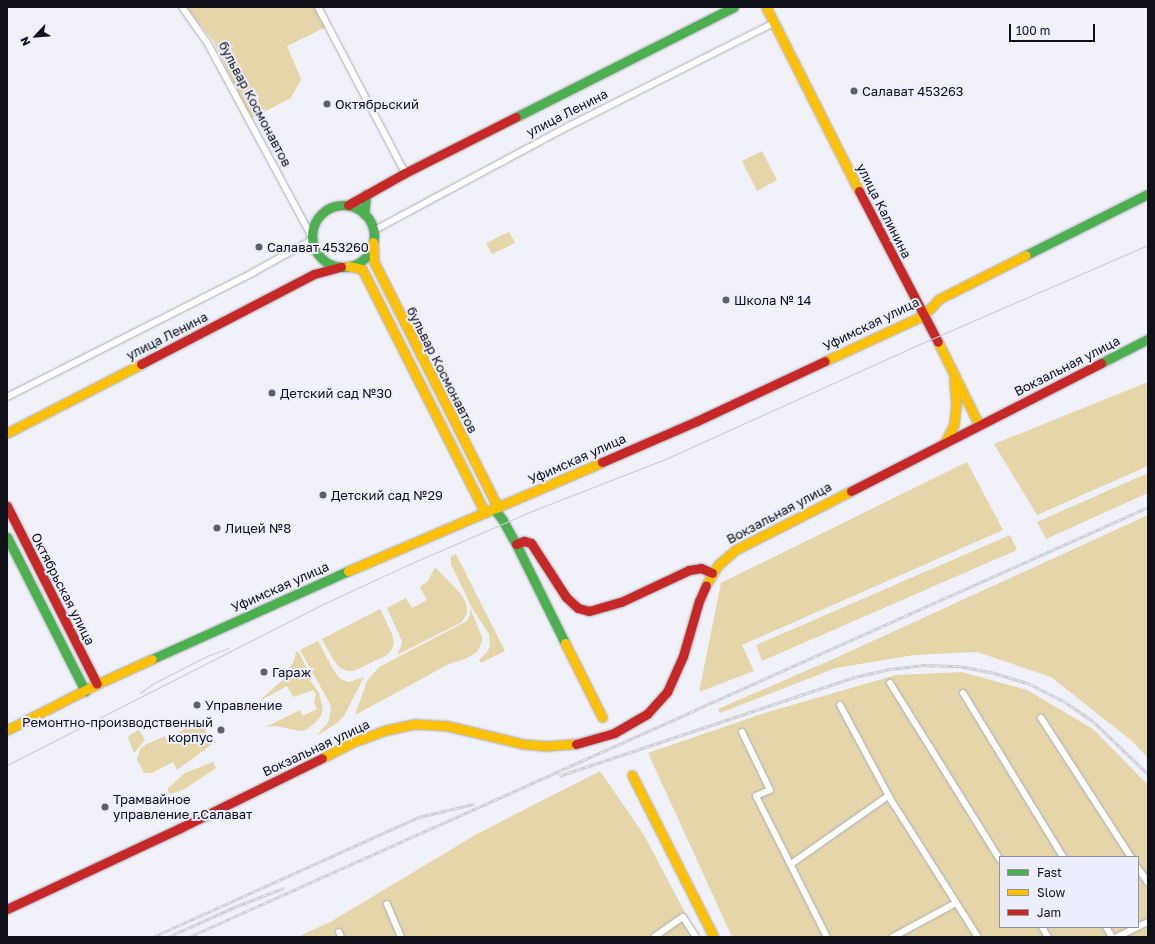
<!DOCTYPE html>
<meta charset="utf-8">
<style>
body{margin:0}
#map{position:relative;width:1155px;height:944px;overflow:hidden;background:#f0f1f9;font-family:"Golos Text",sans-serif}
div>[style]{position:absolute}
.green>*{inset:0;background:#e4d6a9}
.roads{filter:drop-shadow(0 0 1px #ababb3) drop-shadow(0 0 1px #ababb3)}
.street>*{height:6px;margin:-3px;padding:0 3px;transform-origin:3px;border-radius:3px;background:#fdfdfe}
.fast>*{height:9px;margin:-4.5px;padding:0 4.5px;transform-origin:4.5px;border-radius:4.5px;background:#4caf50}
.fast>.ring{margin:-4.5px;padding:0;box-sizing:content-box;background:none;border:9px solid #4caf50;border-radius:50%}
.slow>*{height:9px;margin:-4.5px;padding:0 4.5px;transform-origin:4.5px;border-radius:4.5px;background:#ffc107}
.jam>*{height:9px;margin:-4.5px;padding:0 4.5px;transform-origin:4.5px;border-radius:4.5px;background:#c62828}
.tram>*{height:1px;margin:-0.5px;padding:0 0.5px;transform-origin:0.5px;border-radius:0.5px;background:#ccccce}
.rail>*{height:3px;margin-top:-1.5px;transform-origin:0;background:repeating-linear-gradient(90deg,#eceefd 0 4.5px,#ccccce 0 9px);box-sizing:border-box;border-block:1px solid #ccccce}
.dots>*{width:11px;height:11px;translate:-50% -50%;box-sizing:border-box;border:2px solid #eceefd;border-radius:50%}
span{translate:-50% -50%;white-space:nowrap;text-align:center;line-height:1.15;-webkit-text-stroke:4px #eceefd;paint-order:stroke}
.poi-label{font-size:13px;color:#0f1018}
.left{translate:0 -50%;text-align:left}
.right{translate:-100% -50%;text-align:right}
.street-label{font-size:13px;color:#0f1018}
.frame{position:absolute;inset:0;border:8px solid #0f1018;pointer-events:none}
.legend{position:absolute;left:999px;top:856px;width:140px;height:72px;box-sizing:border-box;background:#eceefd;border:1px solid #9495a1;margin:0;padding:5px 7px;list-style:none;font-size:12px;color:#0f1018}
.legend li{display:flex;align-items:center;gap:8px;height:20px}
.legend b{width:20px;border:1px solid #9495a1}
.north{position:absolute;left:16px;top:16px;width:40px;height:40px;-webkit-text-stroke:3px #eceefd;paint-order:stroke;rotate:244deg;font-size:11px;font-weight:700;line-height:16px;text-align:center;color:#0f1018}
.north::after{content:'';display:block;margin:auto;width:14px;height:18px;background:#0f1018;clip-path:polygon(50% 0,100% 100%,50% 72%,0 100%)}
.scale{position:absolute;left:1009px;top:24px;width:86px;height:18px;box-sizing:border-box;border:2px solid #0f1018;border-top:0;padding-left:5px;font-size:12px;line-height:14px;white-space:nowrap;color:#0f1018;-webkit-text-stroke:3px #eceefd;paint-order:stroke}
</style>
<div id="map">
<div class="green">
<i style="clip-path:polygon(186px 7px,316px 7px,326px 27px,287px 46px,301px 79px,291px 98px,250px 119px,214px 42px)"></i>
<i style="clip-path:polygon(762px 151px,777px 180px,757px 191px,742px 161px)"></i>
<i style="clip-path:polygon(509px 232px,515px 243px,492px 254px,486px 243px)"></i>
<i style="clip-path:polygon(1148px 382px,1148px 466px,1037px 515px,994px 444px)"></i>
<i style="clip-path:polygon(967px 462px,1003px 530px,742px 645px,754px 671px,699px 692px,721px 583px)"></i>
<i style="clip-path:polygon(1148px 473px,1148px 493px,1046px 539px,1037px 522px)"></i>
<i style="clip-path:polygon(1148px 515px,1148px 758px,1132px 741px,1051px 677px,977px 652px,914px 655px,836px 668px,720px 713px,718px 709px,831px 660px)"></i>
<i style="clip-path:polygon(1010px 535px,1017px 550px,762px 661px,756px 645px)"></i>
<i style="clip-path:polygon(456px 554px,505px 651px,481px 663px,479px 660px,487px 652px,490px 647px,489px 634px,472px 608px,451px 564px,451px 556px)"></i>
<i style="clip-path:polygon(435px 567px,461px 594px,466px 603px,467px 613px,462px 622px,397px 655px,401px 646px,402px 641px,387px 608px,406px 598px,412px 608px,427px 600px,420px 587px,428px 581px)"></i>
<i style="clip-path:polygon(470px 608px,482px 637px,482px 642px,477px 652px,465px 659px,449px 664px,355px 715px,367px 681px,379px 667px,467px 621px,470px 615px)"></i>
<i style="clip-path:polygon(380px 609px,392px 634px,394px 643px,392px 649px,387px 655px,354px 671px,347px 671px,339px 667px,333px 659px,322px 639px)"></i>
<i style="clip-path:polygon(318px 641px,334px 671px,340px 679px,349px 682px,364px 677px,344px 716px,336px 724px,316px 736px,328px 723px,331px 709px,329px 702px,300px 650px)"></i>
<i style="clip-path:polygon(298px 651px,311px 676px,301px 670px,288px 670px,294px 661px,296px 652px)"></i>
<i style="clip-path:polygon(evenodd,962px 672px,1027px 690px,1093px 729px,1148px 785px,1148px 937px,732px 937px,648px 753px,768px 712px,896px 675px,962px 672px,1000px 857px,1138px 857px,1138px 927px,1000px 927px,1000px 857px)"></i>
<i style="clip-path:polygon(300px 674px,307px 676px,319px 693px,323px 709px,321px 716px,315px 723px,306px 730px,300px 731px,275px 726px,266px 727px,300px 710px,303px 716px,317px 709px,314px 703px,316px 693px,313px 690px,293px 697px,287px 686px,258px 702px,286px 677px)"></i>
<i style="clip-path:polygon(201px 721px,212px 744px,177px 770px,173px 762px,152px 773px,144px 773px,137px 759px,140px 749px,145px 745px,165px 736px,166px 739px)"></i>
<i style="clip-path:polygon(139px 730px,145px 740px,134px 753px,128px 738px,130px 735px)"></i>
<i style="clip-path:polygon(213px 762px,216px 768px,183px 790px,170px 794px,167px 789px,185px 773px)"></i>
<i style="clip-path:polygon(600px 771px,644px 835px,698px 937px,298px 937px,332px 921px,477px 834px)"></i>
</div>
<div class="roads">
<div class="street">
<i style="left:182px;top:7px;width:45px;rotate:54.9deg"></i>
<i style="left:208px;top:44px;width:219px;rotate:61.7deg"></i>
<i style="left:318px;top:7px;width:187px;rotate:62.3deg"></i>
<i style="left:373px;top:231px;width:222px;rotate:-28.2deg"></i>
<i style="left:569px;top:126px;width:229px;rotate:-26.7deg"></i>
<i style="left:7px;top:397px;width:275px;rotate:-26.8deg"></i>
<i style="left:252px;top:273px;width:68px;rotate:-28.8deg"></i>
<i style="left:890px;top:683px;width:208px;rotate:58.1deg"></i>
<i style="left:963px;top:693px;width:192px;rotate:58.6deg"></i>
<i style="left:840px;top:705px;width:108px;rotate:61.8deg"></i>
<i style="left:891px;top:800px;width:162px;rotate:57.6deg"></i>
<i style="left:1041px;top:718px;width:166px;rotate:57.1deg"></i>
<i style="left:742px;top:732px;width:64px;rotate:64.2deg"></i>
<i style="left:770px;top:790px;width:15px;rotate:157deg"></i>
<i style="left:756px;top:796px;width:158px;rotate:63.3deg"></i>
<i style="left:791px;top:864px;width:118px;rotate:-35deg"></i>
<i style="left:1138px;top:868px;width:18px;rotate:56deg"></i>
<i style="left:387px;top:904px;width:36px;rotate:67deg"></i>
<i style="left:1042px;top:927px;width:12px;rotate:59deg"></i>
<i style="left:1106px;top:927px;width:12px;rotate:59deg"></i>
<i style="left:339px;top:932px;width:5px;rotate:68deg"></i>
<i style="left:654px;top:937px;width:35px;rotate:-35deg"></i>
<i style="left:683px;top:917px;width:24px;rotate:57deg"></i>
<i style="left:893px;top:937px;width:72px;rotate:-28.4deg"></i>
<i style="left:1117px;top:937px;width:34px;rotate:-26deg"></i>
</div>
<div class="fast">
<i style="left:516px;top:117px;width:244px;rotate:-26.8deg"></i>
<i class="ring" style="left:312px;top:205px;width:53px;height:53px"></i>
<i style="left:364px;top:214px;width:20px;rotate:-84deg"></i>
<i style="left:1026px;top:255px;width:136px;rotate:-26.6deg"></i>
<i style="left:1101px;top:363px;width:53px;rotate:-27.1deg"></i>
<i style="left:494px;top:509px;width:13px;rotate:51deg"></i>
<i style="left:502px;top:519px;width:29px;rotate:61deg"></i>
<i style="left:516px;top:544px;width:110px;rotate:63.7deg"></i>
<i style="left:7px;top:537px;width:173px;rotate:63.1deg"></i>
<i style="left:152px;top:659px;width:215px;rotate:-24.2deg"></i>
</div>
<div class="slow">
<i style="left:766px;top:7px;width:206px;rotate:63.2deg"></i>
<i style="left:373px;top:242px;width:20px;rotate:87deg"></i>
<i style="left:374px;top:262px;width:275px;rotate:63.2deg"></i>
<i style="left:348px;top:266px;width:14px;rotate:12deg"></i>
<i style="left:362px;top:269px;width:273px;rotate:63.2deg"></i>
<i style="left:938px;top:342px;width:93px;rotate:63.7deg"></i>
<i style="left:825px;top:361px;width:109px;rotate:-24.9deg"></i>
<i style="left:924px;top:315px;width:22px;rotate:-47deg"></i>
<i style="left:939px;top:299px;width:97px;rotate:-26.8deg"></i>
<i style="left:7px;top:433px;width:151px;rotate:-27.2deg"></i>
<i style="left:945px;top:442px;width:20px;rotate:-63deg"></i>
<i style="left:954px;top:424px;width:20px;rotate:-84deg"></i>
<i style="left:956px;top:404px;width:24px;rotate:-95deg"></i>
<i style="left:348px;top:571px;width:276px;rotate:-23.2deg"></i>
<i style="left:706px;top:585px;width:23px;rotate:-59deg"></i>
<i style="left:718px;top:565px;width:23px;rotate:-41deg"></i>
<i style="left:735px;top:550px;width:130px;rotate:-27deg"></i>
<i style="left:565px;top:643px;width:83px;rotate:63.4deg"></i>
<i style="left:7px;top:730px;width:101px;rotate:-27.1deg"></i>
<i style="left:97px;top:684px;width:60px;rotate:-24.4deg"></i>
<i style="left:322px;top:758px;width:38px;rotate:-27deg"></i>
<i style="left:356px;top:741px;width:32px;rotate:-20deg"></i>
<i style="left:386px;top:730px;width:30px;rotate:-12deg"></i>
<i style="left:415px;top:724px;width:33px;rotate:3deg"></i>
<i style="left:448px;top:726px;width:77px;rotate:13.5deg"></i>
<i style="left:523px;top:744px;width:21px;rotate:5deg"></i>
<i style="left:544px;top:746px;width:32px;rotate:-4deg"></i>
<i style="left:632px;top:775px;width:182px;rotate:63.2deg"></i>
</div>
<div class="jam">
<i style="left:859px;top:191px;width:170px;rotate:62.4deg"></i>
<i style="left:348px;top:205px;width:65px;rotate:-29.3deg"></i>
<i style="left:405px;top:173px;width:124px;rotate:-26.8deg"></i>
<i style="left:141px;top:364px;width:195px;rotate:-27.5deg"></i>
<i style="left:314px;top:274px;width:28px;rotate:-15deg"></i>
<i style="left:602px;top:462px;width:103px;rotate:-23.3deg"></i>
<i style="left:697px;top:421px;width:141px;rotate:-25.1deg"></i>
<i style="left:851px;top:491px;width:281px;rotate:-27.1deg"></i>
<i style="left:7px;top:506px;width:199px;rotate:63.2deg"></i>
<i style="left:516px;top:544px;width:9px;rotate:-21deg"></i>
<i style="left:524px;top:541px;width:7px;rotate:16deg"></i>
<i style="left:531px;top:543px;width:64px;rotate:57.1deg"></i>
<i style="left:566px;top:597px;width:16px;rotate:43deg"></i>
<i style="left:578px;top:608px;width:11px;rotate:15deg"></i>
<i style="left:589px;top:611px;width:33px;rotate:-16deg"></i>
<i style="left:621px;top:602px;width:75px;rotate:-25.2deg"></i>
<i style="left:689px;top:570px;width:12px;rotate:-9deg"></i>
<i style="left:701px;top:568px;width:12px;rotate:24deg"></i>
<i style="left:576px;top:744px;width:40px;rotate:-16deg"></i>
<i style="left:614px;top:733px;width:38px;rotate:-30deg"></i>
<i style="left:647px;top:714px;width:30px;rotate:-48deg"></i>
<i style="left:667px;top:692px;width:39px;rotate:-66deg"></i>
<i style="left:683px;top:656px;width:57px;rotate:-73.8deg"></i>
<i style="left:699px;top:601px;width:17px;rotate:-66deg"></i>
<i style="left:7px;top:909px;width:191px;rotate:-25.1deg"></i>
<i style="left:180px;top:828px;width:158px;rotate:-26.2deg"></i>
</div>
</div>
<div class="tram">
<i style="left:140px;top:693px;width:17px;rotate:-36deg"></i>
<i style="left:154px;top:683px;width:59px;rotate:-27deg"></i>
<i style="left:207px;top:656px;width:23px;rotate:-20deg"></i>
<i style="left:7px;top:765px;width:352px;rotate:-27deg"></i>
<i style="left:321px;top:605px;width:93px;rotate:-24.9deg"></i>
<i style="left:405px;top:566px;width:144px;rotate:-23.4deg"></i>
<i style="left:537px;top:509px;width:135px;rotate:-21.3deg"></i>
<i style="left:663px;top:460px;width:274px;rotate:-24.3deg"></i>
<i style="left:913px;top:347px;width:256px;rotate:-23.5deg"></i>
</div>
<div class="rail">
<i style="left:559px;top:776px;width:312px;rotate:-18.5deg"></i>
<i style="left:855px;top:677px;width:37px;rotate:-13deg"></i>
<i style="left:891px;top:669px;width:35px;rotate:-7deg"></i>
<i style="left:926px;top:665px;width:33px;rotate:2deg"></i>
<i style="left:959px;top:666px;width:33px;rotate:11deg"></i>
<i style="left:991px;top:672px;width:41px;rotate:17.1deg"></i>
<i style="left:1030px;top:684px;width:38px;rotate:27deg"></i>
<i style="left:1064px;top:701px;width:35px;rotate:35deg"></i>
<i style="left:1093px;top:721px;width:76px;rotate:43.9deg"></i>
<i style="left:153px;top:937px;width:292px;rotate:-24.3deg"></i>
<i style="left:419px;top:817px;width:57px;rotate:-13.3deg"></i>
<i style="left:168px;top:937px;width:76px;rotate:-24.2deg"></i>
<i style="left:237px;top:906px;width:50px;rotate:-21deg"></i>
<i style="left:189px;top:937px;width:1051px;rotate:-24.15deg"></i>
</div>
<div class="dots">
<i style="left:854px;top:91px;background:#5e5f67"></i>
<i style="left:327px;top:104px;background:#5e5f67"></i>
<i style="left:259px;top:247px;background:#5e5f67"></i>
<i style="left:726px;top:300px;background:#5e5f67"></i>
<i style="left:272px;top:393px;background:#5e5f67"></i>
<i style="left:323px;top:495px;background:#5e5f67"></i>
<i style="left:217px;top:528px;background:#5e5f67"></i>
<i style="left:264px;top:672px;background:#5e5f67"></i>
<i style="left:197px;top:705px;background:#5e5f67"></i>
<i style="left:221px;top:730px;background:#5e5f67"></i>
<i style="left:105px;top:807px;background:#5e5f67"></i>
</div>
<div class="poi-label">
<span class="left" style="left:862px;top:91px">Салават 453263</span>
<span class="left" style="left:335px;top:104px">Октябрьский</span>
<span class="left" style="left:267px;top:247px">Салават 453260</span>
<span class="left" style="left:734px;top:300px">Школа № 14</span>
<span class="left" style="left:280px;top:393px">Детский сад №30</span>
<span class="left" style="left:331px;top:495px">Детский сад №29</span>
<span class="left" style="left:225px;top:528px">Лицей №8</span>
<span class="left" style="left:272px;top:672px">Гараж</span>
<span class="left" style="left:205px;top:705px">Управление</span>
<span class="right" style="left:213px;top:730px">Ремонтно-производственный<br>корпус</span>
<span class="left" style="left:113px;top:807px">Трамвайное<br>управление г.Салават</span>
</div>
<div class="street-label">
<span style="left:255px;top:104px;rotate:62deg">бульвар Космонавтов</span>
<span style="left:567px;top:113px;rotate:-27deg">улица Ленина</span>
<span style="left:884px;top:211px;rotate:63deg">улица Калинина</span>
<span style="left:871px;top:324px;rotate:-26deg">Уфимская улица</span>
<span style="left:167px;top:336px;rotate:-27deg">улица Ленина</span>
<span style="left:1067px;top:366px;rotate:-27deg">Вокзальная улица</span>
<span style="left:442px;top:370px;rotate:63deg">бульвар Космонавтов</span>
<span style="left:577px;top:459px;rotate:-24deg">Уфимская улица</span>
<span style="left:779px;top:513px;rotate:-28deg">Вокзальная улица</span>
<span style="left:280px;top:587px;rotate:-24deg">Уфимская улица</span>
<span style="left:63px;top:589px;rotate:63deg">Октябрьская улица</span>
<span style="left:316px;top:748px;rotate:-25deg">Вокзальная улица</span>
</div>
<div class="frame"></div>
<ul class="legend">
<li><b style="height:5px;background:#4caf50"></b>Fast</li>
<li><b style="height:5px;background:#ffc107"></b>Slow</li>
<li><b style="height:5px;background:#c62828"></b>Jam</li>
</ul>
<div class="north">N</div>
<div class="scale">100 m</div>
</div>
